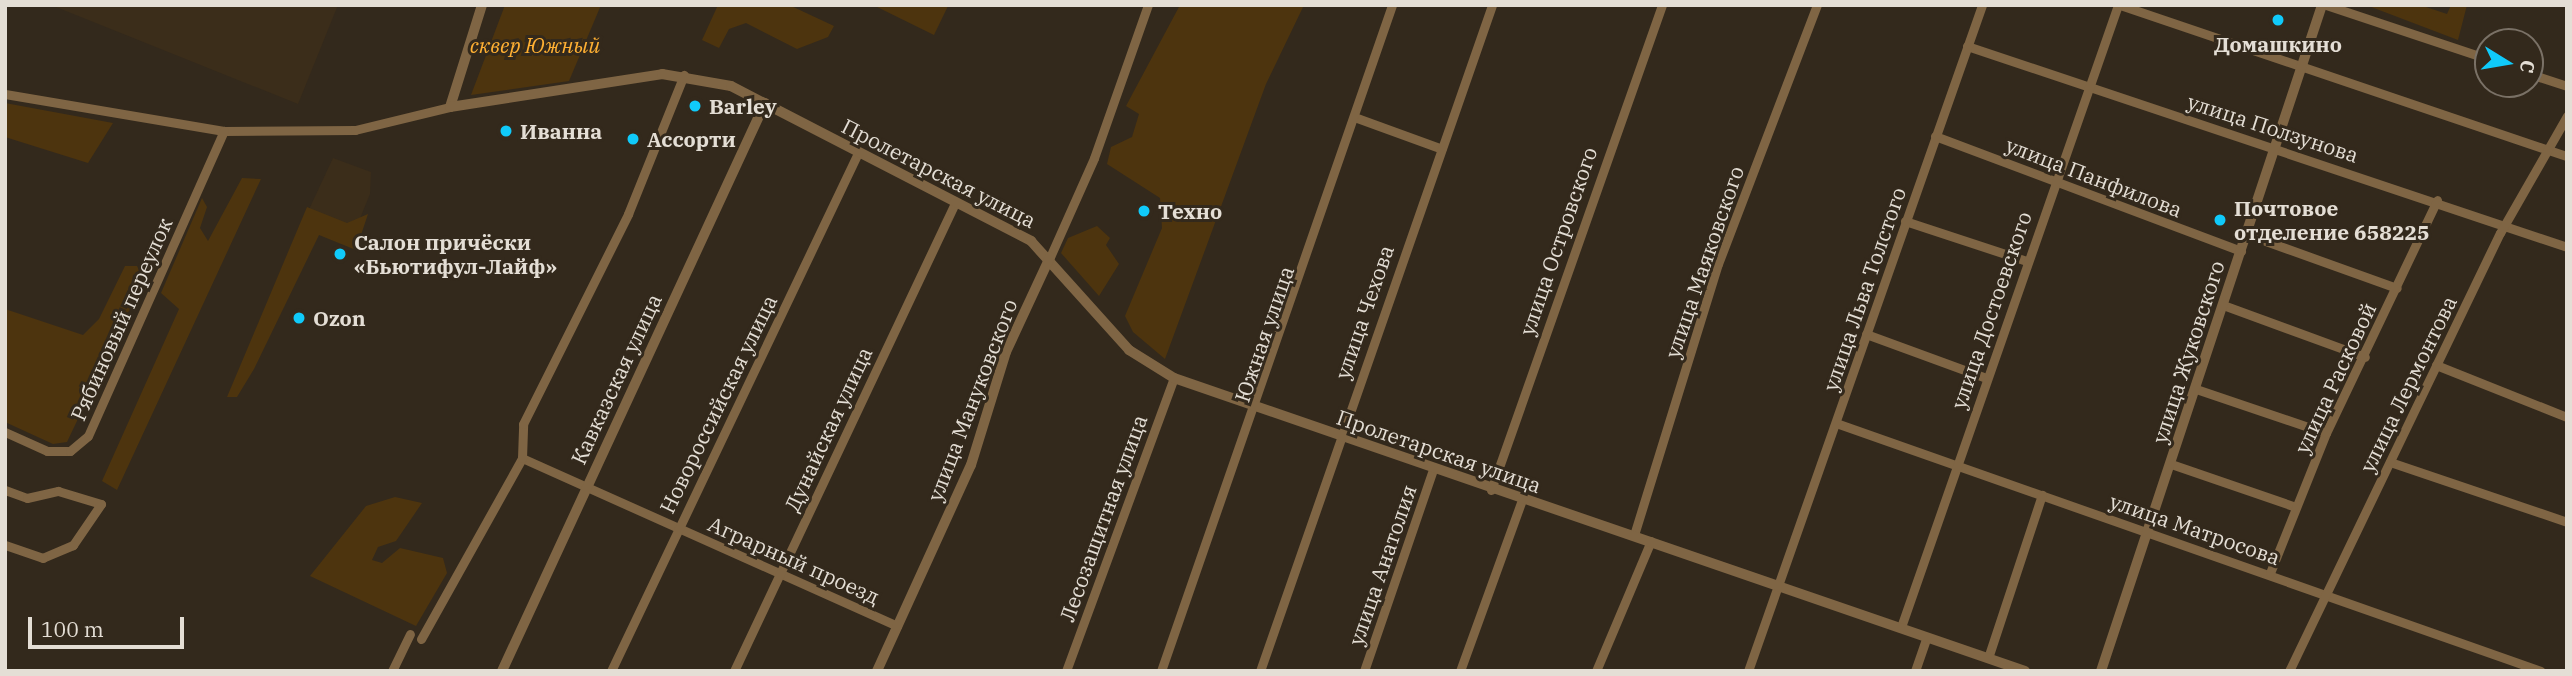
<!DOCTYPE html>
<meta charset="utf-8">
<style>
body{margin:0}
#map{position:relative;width:2572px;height:676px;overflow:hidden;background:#33291c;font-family:"IBM Plex Serif",serif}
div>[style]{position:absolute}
.built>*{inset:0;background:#3b2d1a}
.green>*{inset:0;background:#4d340e}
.minor>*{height:9px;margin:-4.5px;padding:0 4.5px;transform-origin:4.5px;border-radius:4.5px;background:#7f6544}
.tertiary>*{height:10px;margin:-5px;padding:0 5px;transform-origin:5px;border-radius:5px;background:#7f6544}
.dots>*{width:19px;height:19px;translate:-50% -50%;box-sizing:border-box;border:4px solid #33291c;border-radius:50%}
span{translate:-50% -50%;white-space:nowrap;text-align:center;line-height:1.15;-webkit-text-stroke:6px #33291c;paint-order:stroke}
.poi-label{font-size:21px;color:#e4ded5;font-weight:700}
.left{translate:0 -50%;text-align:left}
.park-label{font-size:21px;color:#ffb033;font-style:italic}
.street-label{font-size:21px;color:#e4ded5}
.frame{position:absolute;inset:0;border:7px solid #e4ded5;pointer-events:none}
.north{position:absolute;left:2474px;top:28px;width:70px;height:70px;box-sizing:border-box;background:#33291c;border:2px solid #7a7166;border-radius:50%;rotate:101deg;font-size:19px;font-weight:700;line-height:28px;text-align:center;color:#e4ded5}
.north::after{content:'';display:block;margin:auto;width:24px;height:32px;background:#10cafa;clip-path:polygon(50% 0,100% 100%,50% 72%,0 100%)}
.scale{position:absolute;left:28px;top:617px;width:156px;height:32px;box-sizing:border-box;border:4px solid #e4ded5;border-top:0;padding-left:9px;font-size:21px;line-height:24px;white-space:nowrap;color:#e4ded5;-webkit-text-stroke:5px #33291c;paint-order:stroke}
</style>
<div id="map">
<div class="built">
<i style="clip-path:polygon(51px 5px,338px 5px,298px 104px)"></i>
<i style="clip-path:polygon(333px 158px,371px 172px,370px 194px,352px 238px,305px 218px)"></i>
</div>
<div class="green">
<i style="clip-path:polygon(505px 5px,601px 5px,569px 81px,471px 95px)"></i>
<i style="clip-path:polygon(718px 5px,789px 5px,834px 26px,828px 37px,797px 49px,746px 23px,729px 29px,719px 48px,702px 40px)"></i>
<i style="clip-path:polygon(873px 5px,946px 5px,948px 6px,934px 35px)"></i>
<i style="clip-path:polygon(1180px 5px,1304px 5px,1266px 84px,1165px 359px,1133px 332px,1125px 316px,1162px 228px,1160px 198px,1107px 164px,1111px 147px,1132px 137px,1139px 114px,1126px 106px)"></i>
<i style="clip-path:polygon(2366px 5px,2420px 5px,2447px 14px,2451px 5px,2467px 5px,2458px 40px)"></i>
<i style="clip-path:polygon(5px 103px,113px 123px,88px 163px,5px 137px)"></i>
<i style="clip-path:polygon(242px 178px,261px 179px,117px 490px,102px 481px,179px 309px,161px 293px,202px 198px,207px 207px,200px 228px,208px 241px)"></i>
<i style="clip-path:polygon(307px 207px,347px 223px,368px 214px,356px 250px,319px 235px,254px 369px,237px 397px,227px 397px)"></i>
<i style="clip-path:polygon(1097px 226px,1110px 238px,1106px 245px,1119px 264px,1099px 296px,1061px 253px,1068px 238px)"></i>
<i style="clip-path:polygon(125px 266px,137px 266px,144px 280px,67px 442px,53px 444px,5px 422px,5px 309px,83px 335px,99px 319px)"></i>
<i style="clip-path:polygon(395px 497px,422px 503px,396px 541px,378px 547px,372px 560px,382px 563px,400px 548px,443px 558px,447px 573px,416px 626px,310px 576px,366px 506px)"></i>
</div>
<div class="minor">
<i style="left:2120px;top:5px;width:472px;rotate:18.7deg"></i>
<i style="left:2326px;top:5px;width:171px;rotate:18.4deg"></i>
<i style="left:1967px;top:46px;width:633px;rotate:18.52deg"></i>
<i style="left:2530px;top:74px;width:39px;rotate:18deg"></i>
<i style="left:5px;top:94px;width:222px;rotate:9.6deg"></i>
<i style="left:224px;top:131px;width:131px;rotate:-0.4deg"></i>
<i style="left:355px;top:130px;width:98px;rotate:-13.6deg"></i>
<i style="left:1357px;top:118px;width:90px;rotate:20deg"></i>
<i style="left:1935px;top:136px;width:327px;rotate:20.6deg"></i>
<i style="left:1905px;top:221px;width:128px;rotate:18.2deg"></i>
<i style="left:2246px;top:234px;width:160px;rotate:19.7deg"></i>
<i style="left:1050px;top:257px;width:108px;rotate:-66deg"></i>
<i style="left:1094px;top:158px;width:162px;rotate:-70.6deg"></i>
<i style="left:2223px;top:305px;width:151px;rotate:20.1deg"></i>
<i style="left:1866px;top:334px;width:128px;rotate:20.1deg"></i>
<i style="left:2436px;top:365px;width:141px;rotate:21.7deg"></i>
<i style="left:2196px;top:389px;width:137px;rotate:18.7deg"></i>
<i style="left:1836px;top:423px;width:747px;rotate:19.38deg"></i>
<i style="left:5px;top:432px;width:46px;rotate:24.3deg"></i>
<i style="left:47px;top:451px;width:23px"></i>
<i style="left:70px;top:451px;width:23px;rotate:-40deg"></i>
<i style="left:88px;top:436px;width:334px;rotate:-66deg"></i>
<i style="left:522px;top:458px;width:411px;rotate:24.1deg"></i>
<i style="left:2390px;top:462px;width:187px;rotate:18.7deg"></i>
<i style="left:2171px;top:464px;width:132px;rotate:19deg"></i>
<i style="left:5px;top:490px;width:23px;rotate:20deg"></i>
<i style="left:27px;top:498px;width:32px;rotate:-13deg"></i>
<i style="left:58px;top:491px;width:45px;rotate:16.8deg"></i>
<i style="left:101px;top:504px;width:50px;rotate:124.3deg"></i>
<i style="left:73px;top:545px;width:33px;rotate:157deg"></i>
<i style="left:43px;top:558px;width:40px;rotate:-161.1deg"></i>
<i style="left:1491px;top:490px;width:514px;rotate:-70.58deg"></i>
<i style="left:1634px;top:535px;width:284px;rotate:-72.8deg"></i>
<i style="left:1718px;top:264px;width:277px;rotate:-69.1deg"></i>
<i style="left:2270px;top:573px;width:151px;rotate:-68.2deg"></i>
<i style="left:2326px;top:433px;width:258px;rotate:-64.5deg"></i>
<i style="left:1901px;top:627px;width:659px;rotate:-70.77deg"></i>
<i style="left:421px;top:639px;width:207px;rotate:-60.8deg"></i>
<i style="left:522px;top:458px;width:34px;rotate:-88deg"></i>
<i style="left:523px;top:424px;width:235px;rotate:-63.4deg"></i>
<i style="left:628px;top:214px;width:150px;rotate:-68.1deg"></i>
<i style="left:1988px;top:658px;width:172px;rotate:-71.7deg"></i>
<i style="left:392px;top:671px;width:41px;rotate:-64.1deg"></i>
<i style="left:611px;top:671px;width:574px;rotate:-64.51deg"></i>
<i style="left:734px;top:671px;width:518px;rotate:-64.72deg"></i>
<i style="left:1066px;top:671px;width:312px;rotate:-69.8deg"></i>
<i style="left:1161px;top:671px;width:705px;rotate:-70.87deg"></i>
<i style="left:1260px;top:671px;width:705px;rotate:-70.79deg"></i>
<i style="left:1364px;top:671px;width:213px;rotate:-71.1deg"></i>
<i style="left:1460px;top:671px;width:182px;rotate:-70.1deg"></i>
<i style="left:1596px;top:671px;width:141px;rotate:-67.1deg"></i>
<i style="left:1748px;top:671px;width:706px;rotate:-70.64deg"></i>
<i style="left:1915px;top:671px;width:36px;rotate:-71deg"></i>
<i style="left:2289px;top:671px;width:486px;rotate:-64.3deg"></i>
<i style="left:2500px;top:233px;width:135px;rotate:-60.2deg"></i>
</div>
<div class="tertiary">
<i style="left:482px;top:5px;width:107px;rotate:107.4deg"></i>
<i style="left:450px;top:107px;width:215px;rotate:-8.8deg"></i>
<i style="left:662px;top:74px;width:70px;rotate:9.9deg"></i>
<i style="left:731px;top:86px;width:338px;rotate:27.3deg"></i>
<i style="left:1031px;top:241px;width:147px;rotate:48deg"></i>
<i style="left:1129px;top:350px;width:53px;rotate:31.9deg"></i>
<i style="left:1174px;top:378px;width:900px;rotate:19deg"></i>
<i style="left:502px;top:671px;width:626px;rotate:-65.15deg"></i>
<i style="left:877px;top:671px;width:226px;rotate:-65.5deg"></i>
<i style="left:971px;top:465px;width:118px;rotate:-72.8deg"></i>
<i style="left:1006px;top:352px;width:105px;rotate:-65.1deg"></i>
<i style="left:2101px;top:671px;width:702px;rotate:-71.64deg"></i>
</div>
<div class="dots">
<i style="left:2278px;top:20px;background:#10cafa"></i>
<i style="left:695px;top:106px;background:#10cafa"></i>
<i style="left:506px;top:131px;background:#10cafa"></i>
<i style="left:633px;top:139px;background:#10cafa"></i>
<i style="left:1144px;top:211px;background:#10cafa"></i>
<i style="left:2220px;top:220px;background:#10cafa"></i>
<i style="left:340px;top:254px;background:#10cafa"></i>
<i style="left:299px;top:318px;background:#10cafa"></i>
</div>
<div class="poi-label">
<span style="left:2278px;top:44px">Домашкино</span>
<span class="left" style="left:709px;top:106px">Barley</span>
<span class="left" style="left:520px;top:131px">Иванна</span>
<span class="left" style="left:647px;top:139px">Ассорти</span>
<span class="left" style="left:2234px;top:220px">Почтовое<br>отделение 658225</span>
<span class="left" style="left:1158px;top:211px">Техно</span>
<span class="left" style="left:354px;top:254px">Салон причёски<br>«Бьютифул-Лайф»</span>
<span class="left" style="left:313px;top:318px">Ozon</span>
</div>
<div class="park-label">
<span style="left:535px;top:45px">сквер Южный</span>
</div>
<div class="street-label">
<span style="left:2273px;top:128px;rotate:18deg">улица Ползунова</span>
<span style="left:939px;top:173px;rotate:27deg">Пролетарская улица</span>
<span style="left:2094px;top:177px;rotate:21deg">улица Панфилова</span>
<span style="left:1558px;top:241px;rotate:-71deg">улица Островского</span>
<span style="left:1704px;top:262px;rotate:-71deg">улица Маяковского</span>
<span style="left:1864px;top:289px;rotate:-71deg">улица Льва Толстого</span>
<span style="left:1991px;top:310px;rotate:-71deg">улица Достоевского</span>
<span style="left:1364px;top:312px;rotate:-71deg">улица Чехова</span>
<span style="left:121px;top:319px;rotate:-66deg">Рябиновый переулок</span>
<span style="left:1264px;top:334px;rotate:-71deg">Южная улица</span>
<span style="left:2188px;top:352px;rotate:-72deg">улица Жуковского</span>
<span style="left:2335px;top:378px;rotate:-65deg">улица Расковой</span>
<span style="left:616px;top:379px;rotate:-65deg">Кавказская улица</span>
<span style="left:2408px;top:384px;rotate:-64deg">улица Лермонтова</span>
<span style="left:972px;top:400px;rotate:-69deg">улица Мануковского</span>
<span style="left:718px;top:404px;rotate:-64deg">Новороссийская улица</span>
<span style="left:828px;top:429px;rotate:-65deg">Дунайская улица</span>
<span style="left:1439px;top:451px;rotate:19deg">Пролетарская улица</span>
<span style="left:1103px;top:518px;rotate:-70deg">Лесозащитная улица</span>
<span style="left:2195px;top:529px;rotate:19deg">улица Матросова</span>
<span style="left:794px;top:560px;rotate:24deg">Аграрный проезд</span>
<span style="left:1382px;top:565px;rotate:-71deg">улица Анатолия</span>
</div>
<div class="frame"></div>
<div class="north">С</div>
<div class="scale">100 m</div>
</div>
